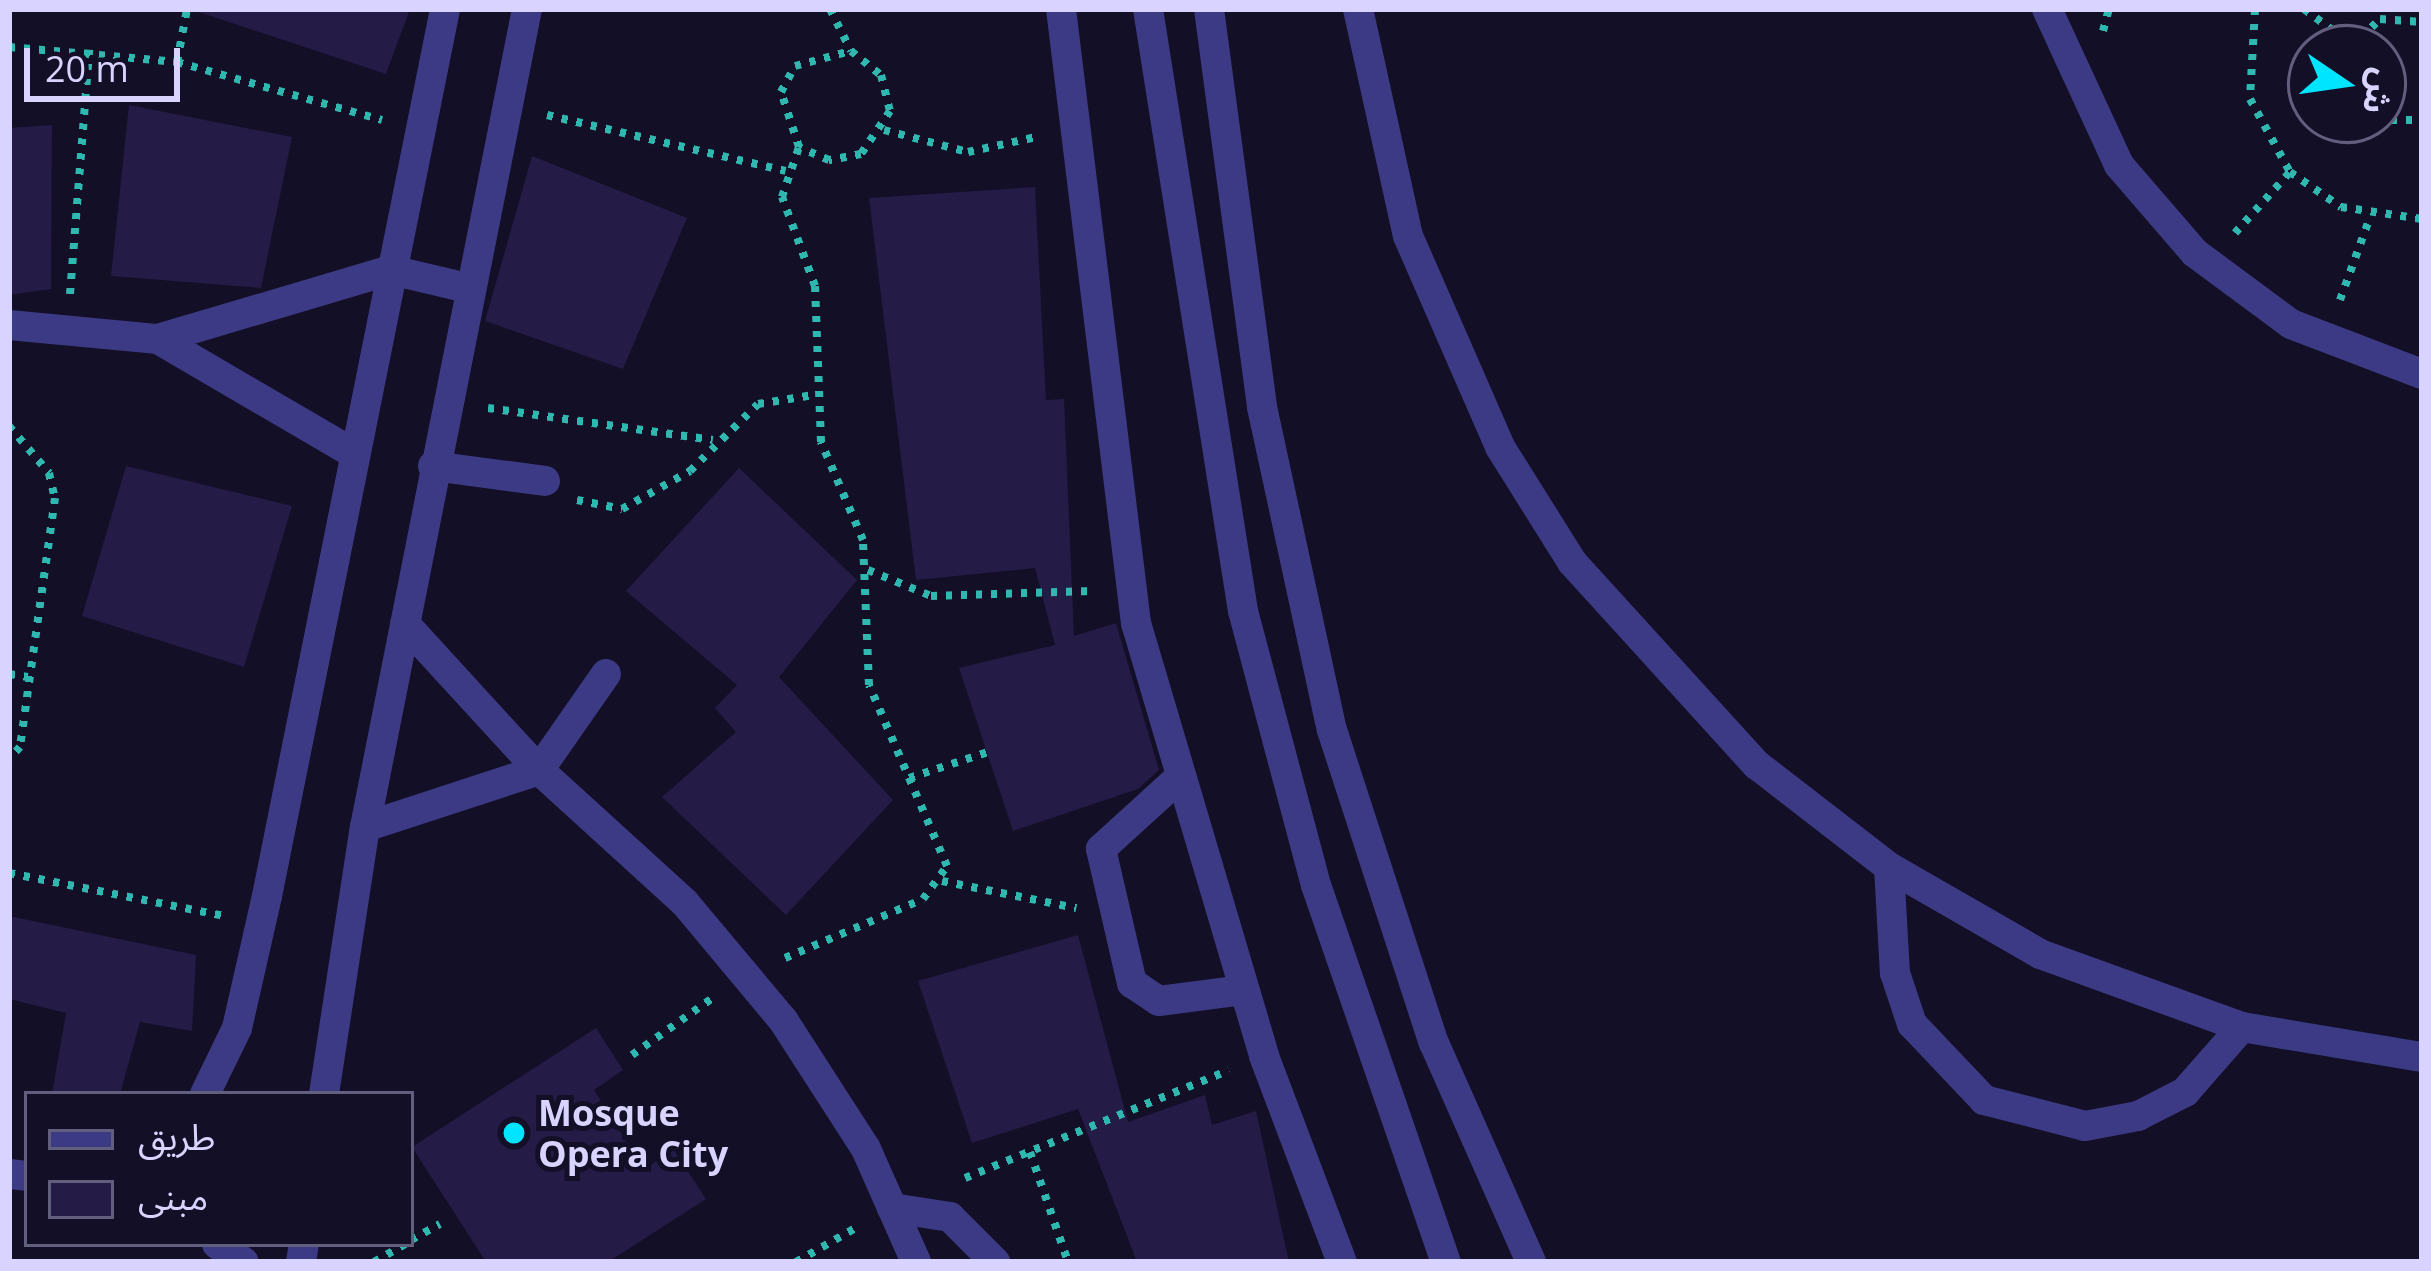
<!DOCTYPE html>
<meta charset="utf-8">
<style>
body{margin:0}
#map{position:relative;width:2431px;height:1271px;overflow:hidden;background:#130f26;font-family:"Open Sans","Noto Sans Arabic",sans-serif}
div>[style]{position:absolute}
.building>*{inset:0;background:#241b47}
.path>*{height:8px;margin-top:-4px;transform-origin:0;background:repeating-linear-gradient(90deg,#2fb8b0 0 6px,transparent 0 15px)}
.minor>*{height:30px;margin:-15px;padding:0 15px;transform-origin:15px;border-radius:15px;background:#3d3a85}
.dots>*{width:33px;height:33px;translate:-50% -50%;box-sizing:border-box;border:6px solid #130f26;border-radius:50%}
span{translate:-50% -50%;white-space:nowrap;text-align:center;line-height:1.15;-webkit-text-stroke:10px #130f26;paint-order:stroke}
.poi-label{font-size:36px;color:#d9d4ff;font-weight:700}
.left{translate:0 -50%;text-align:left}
.frame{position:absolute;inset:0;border:12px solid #d9d4ff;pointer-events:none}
.legend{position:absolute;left:24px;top:1091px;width:390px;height:156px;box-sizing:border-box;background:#130f26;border:3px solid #625e7d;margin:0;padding:15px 21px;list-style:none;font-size:36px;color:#d9d4ff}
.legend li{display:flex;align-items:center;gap:24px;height:60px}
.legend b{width:60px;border:3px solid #625e7d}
.north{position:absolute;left:2287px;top:24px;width:120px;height:120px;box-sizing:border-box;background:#130f26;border:3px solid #625e7d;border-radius:50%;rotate:103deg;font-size:33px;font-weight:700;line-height:48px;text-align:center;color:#d9d4ff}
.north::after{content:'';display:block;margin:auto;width:42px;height:54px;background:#00e5ff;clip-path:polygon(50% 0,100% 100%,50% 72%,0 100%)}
.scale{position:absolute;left:24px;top:48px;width:156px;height:54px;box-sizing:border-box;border:6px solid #d9d4ff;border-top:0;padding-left:15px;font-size:36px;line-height:42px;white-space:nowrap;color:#d9d4ff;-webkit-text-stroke:9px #130f26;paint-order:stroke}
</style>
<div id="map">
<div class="building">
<i style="clip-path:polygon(190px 9px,410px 9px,386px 74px)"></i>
<i style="clip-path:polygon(129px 105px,292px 137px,261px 288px,111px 276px)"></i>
<i style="clip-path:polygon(52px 125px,51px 289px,9px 295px,9px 128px)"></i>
<i style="clip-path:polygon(532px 156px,687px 218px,623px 369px,485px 321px)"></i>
<i style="clip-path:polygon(1035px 187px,1046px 400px,1064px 399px,1074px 636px,1116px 623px,1159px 770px,1138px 789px,1013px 831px,959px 668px,1055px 645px,1035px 568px,916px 580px,869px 198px)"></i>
<i style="clip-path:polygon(126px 466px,292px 506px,244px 667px,82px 616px)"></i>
<i style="clip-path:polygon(739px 468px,857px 580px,779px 677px,893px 800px,786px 915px,662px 797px,736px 732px,715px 708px,737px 685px,626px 591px)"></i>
<i style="clip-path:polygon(9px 916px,196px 955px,192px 1031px,140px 1022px,120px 1094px,52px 1094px,66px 1013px,9px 999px)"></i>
<i style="clip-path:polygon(1078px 935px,1128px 1122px,1205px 1095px,1212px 1125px,1256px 1111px,1289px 1262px,1137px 1262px,1078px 1109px,972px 1143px,918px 981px)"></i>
<i style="clip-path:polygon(596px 1028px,623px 1070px,594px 1090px,644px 1169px,674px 1150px,706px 1199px,608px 1262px,486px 1262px,412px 1147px)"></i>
</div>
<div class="path">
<i style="left:830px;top:9px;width:47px;rotate:63.4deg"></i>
<i style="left:851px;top:51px;width:38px;rotate:39deg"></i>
<i style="left:881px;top:75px;width:37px;rotate:76deg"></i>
<i style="left:890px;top:111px;width:52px;rotate:124deg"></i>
<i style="left:861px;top:154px;width:33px;rotate:169deg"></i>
<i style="left:829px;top:160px;width:33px;rotate:-157deg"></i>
<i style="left:799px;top:147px;width:58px;rotate:-108.1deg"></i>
<i style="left:781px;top:92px;width:30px;rotate:-62deg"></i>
<i style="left:795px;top:66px;width:58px;rotate:-15deg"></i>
<i style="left:2255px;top:9px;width:90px;rotate:93.2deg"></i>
<i style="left:2250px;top:99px;width:83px;rotate:61.3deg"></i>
<i style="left:2290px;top:172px;width:62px;rotate:34.5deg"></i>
<i style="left:2341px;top:207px;width:82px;rotate:8.4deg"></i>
<i style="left:2304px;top:9px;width:59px;rotate:36.7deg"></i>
<i style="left:2103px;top:31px;width:23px;rotate:-75deg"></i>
<i style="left:9px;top:47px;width:169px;rotate:5.1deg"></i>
<i style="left:177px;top:62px;width:213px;rotate:15.8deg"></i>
<i style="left:2350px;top:48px;width:42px;rotate:-44deg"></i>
<i style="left:2380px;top:19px;width:42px;rotate:4.1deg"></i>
<i style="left:177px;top:62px;width:54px;rotate:-79.3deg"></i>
<i style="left:547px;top:115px;width:245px;rotate:13.2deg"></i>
<i style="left:2376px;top:120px;width:46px"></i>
<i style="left:884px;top:130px;width:87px;rotate:14.7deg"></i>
<i style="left:968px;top:152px;width:70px;rotate:-12.4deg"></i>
<i style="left:2235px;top:233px;width:82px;rotate:-48deg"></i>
<i style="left:70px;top:294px;width:245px;rotate:-85.5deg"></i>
<i style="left:2340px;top:300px;width:88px;rotate:-70.1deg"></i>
<i style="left:488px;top:408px;width:227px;rotate:8.1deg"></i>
<i style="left:9px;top:426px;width:62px;rotate:49.6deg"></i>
<i style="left:49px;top:473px;width:26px;rotate:77deg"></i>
<i style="left:55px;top:498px;width:251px;rotate:98deg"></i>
<i style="left:20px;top:747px;width:16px;rotate:133deg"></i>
<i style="left:577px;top:500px;width:46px;rotate:11.3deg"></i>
<i style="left:622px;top:509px;width:78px;rotate:-29.2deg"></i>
<i style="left:690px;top:471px;width:95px;rotate:-44.6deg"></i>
<i style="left:758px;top:404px;width:56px;rotate:-9.3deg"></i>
<i style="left:868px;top:570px;width:68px;rotate:22.4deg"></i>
<i style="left:931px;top:596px;width:162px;rotate:-1.8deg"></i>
<i style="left:9px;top:674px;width:19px;rotate:9deg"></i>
<i style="left:909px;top:778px;width:86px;rotate:-18.2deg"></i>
<i style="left:9px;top:873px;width:219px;rotate:11.3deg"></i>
<i style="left:942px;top:881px;width:137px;rotate:11.4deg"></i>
<i style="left:785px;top:958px;width:150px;rotate:-23.1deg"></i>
<i style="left:923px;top:899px;width:41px;rotate:-54deg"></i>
<i style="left:947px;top:866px;width:197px;rotate:-113.3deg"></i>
<i style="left:869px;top:685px;width:145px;rotate:-92.4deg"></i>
<i style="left:863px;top:540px;width:107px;rotate:-113.2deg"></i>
<i style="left:821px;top:442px;width:156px;rotate:-92.2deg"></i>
<i style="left:815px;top:286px;width:95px;rotate:-110.3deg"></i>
<i style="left:782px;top:197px;width:53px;rotate:-71.2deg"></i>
<i style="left:632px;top:1055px;width:100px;rotate:-35.3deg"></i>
<i style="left:1030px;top:1152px;width:116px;rotate:70.9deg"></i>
<i style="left:965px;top:1178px;width:285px;rotate:-22.2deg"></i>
<i style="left:411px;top:1240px;width:33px;rotate:-29deg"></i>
<i style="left:374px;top:1262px;width:36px;rotate:-30deg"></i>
<i style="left:796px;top:1262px;width:73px;rotate:-29.7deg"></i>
</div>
<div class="minor">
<i style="left:1061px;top:9px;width:619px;rotate:83.04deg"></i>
<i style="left:1136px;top:623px;width:452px;rotate:73.5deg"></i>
<i style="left:1264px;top:1056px;width:220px;rotate:69.3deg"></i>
<i style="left:1148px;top:9px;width:609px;rotate:81.03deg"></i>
<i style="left:1243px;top:611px;width:284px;rotate:75.1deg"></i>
<i style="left:1316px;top:885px;width:399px;rotate:71deg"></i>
<i style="left:1209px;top:9px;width:402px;rotate:82.4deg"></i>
<i style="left:1262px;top:407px;width:330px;rotate:77.8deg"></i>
<i style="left:1332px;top:730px;width:329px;rotate:72deg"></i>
<i style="left:1434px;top:1043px;width:240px;rotate:66.1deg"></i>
<i style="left:1358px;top:9px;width:232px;rotate:77.6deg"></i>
<i style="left:1408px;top:236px;width:230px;rotate:66.4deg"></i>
<i style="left:1500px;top:447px;width:136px;rotate:57.9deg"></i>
<i style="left:1572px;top:562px;width:275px;rotate:47.7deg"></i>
<i style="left:1757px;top:765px;width:167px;rotate:37.7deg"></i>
<i style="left:1889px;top:867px;width:174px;rotate:29.9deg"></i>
<i style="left:2040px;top:954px;width:215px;rotate:19.9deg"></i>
<i style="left:2242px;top:1027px;width:182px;rotate:9.5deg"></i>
<i style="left:2047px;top:9px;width:172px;rotate:65.2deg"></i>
<i style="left:2119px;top:165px;width:116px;rotate:49.2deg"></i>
<i style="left:2195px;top:253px;width:119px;rotate:36.5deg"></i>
<i style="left:2291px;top:324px;width:140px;rotate:20.9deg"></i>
<i style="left:9px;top:325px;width:150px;rotate:5.4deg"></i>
<i style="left:158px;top:339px;width:243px;rotate:-16.5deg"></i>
<i style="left:391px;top:270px;width:79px;rotate:13.2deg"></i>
<i style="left:158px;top:339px;width:226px;rotate:30.3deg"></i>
<i style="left:433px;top:466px;width:113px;rotate:7.6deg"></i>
<i style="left:405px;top:624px;width:198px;rotate:47.5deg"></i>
<i style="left:539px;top:770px;width:197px;rotate:42.3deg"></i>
<i style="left:685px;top:903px;width:153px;rotate:50.1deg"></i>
<i style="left:783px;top:1020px;width:153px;rotate:57.2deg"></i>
<i style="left:866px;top:1149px;width:124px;rotate:66.1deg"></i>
<i style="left:1180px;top:777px;width:107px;rotate:137.7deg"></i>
<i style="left:1101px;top:849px;width:138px;rotate:77deg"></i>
<i style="left:1132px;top:983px;width:32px;rotate:34deg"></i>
<i style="left:1159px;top:1001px;width:86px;rotate:-7.4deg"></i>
<i style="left:365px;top:827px;width:183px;rotate:-18.1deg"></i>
<i style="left:539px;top:770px;width:117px;rotate:-55.1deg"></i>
<i style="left:1889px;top:867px;width:106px;rotate:86.8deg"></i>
<i style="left:1895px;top:973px;width:54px;rotate:71.6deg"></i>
<i style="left:1912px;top:1024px;width:105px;rotate:46.5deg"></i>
<i style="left:1984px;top:1100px;width:104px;rotate:14.4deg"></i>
<i style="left:2085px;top:1126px;width:54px;rotate:-10.7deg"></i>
<i style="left:2138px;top:1116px;width:53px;rotate:-27.1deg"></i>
<i style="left:2185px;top:1092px;width:86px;rotate:-48.8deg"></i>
<i style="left:205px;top:1094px;width:73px;rotate:-64.1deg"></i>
<i style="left:237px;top:1028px;width:135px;rotate:-77.2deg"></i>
<i style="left:267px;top:896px;width:905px;rotate:-78.65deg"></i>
<i style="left:324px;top:1094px;width:270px;rotate:-81.3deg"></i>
<i style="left:365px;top:827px;width:834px;rotate:-78.8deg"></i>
<i style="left:9px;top:1174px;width:18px;rotate:6deg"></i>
<i style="left:892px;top:1208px;width:59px;rotate:8.8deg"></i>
<i style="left:950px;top:1217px;width:64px;rotate:45deg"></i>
<i style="left:217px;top:1244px;width:32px;rotate:34deg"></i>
<i style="left:301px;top:1262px;width:18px;rotate:-81deg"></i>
</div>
<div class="dots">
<i style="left:514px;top:1133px;background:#00e5ff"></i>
</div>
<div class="poi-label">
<span class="left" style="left:538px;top:1133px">Mosque<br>Opera City</span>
</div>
<div class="frame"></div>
<ul class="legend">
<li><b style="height:15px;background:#3d3a85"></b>طريق</li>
<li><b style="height:33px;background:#241b47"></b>مبنى</li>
</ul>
<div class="north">ش</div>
<div class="scale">20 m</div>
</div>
